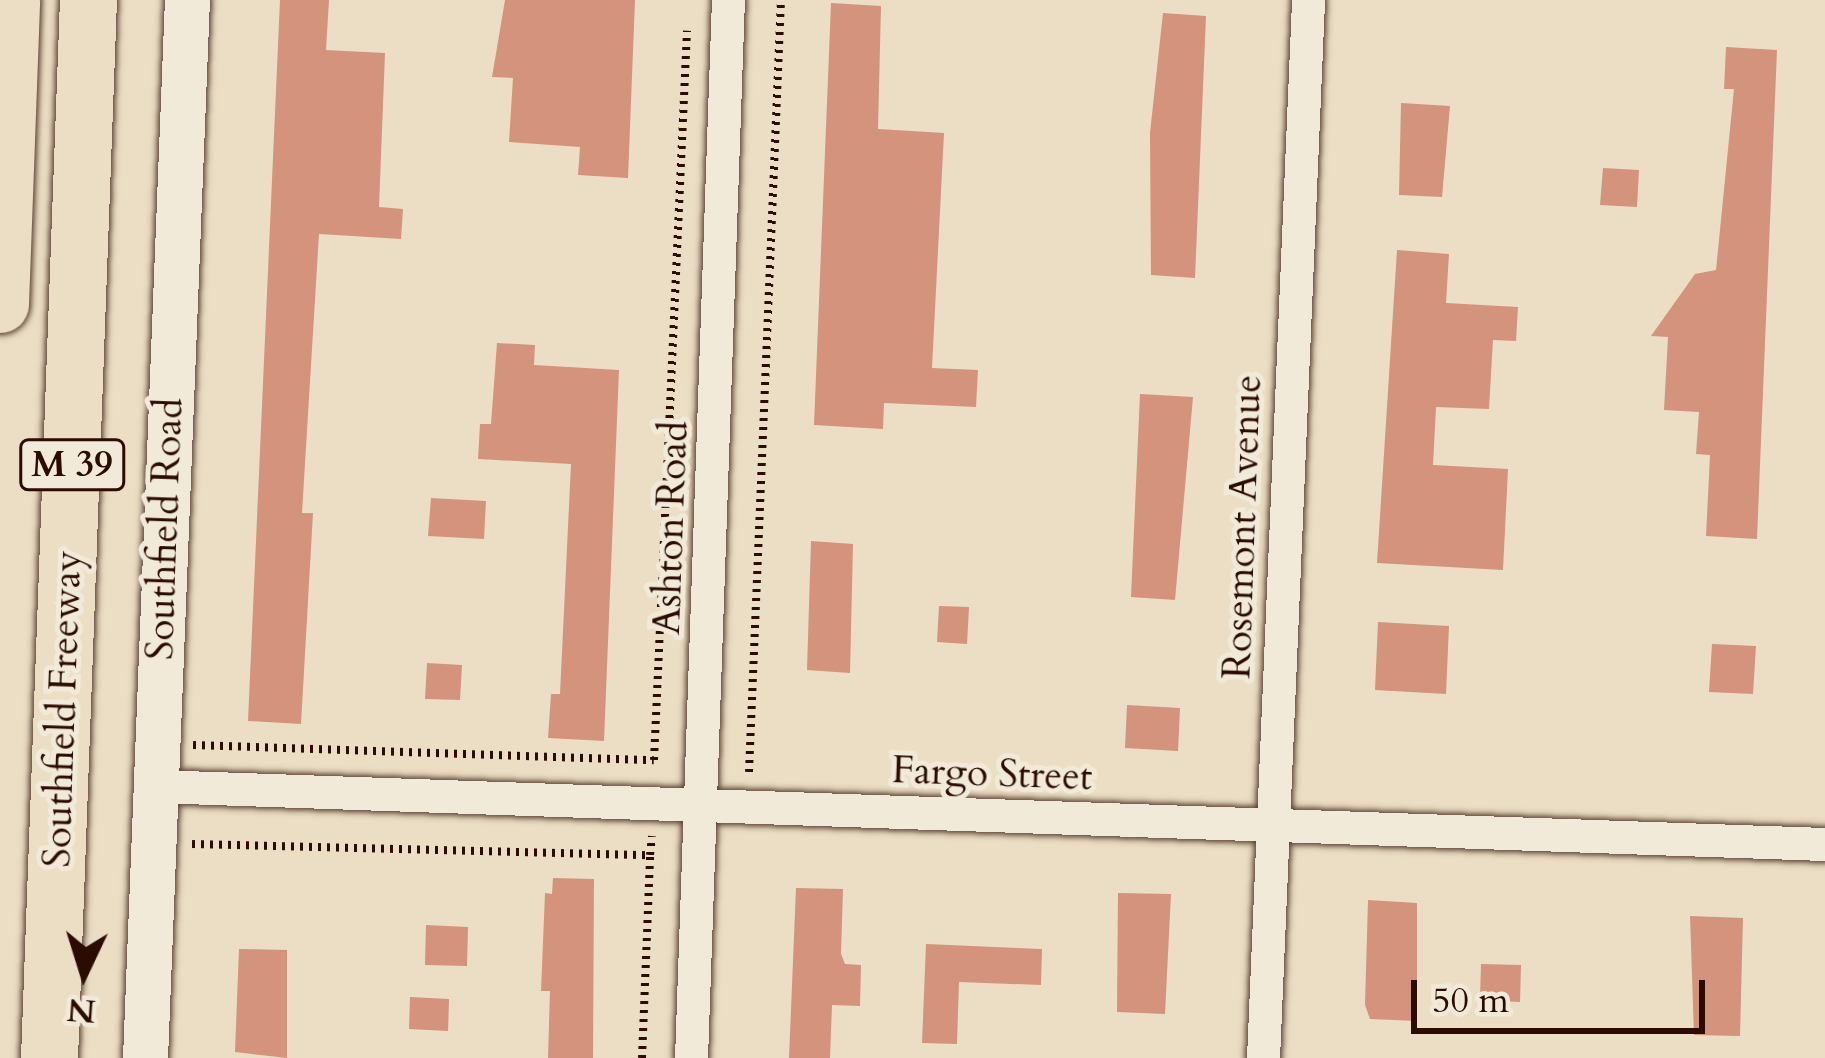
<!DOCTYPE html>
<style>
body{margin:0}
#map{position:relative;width:1825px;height:1058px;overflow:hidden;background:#ebdec4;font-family:Cardo,serif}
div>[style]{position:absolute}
.building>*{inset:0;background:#d3937c}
.path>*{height:8px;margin-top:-4px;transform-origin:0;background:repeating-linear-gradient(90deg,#2a0c01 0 3px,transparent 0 9px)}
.roads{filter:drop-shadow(0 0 3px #5a4032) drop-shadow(0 0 3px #5a4032)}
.street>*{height:33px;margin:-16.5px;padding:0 16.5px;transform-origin:16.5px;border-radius:16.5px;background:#f2ead9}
.secondary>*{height:45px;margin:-22.5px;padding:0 22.5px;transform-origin:22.5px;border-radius:22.5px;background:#f2ead9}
.highway>*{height:57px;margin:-28.5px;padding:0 28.5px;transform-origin:28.5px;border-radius:28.5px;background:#ebdec4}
span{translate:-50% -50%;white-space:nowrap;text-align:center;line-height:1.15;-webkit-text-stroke:10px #f2ead9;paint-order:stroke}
.shield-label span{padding:3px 9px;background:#f2ead9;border:3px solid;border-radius:9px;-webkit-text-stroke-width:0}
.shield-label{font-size:36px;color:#2a0c01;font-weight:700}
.street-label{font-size:39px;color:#2a0c01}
.north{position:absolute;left:24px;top:914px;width:120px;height:120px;-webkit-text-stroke:9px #f2ead9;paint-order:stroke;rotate:184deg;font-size:33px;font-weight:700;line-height:48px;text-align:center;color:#2a0c01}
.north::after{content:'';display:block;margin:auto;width:42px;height:54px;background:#2a0c01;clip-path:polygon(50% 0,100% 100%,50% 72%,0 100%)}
.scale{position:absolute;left:1411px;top:980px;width:294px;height:54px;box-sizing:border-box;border:6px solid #2a0c01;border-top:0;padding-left:15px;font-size:36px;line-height:42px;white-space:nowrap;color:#2a0c01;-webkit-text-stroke:9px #f2ead9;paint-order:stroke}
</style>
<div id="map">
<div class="building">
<i style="clip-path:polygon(280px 0,329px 0,326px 50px,385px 53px,379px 207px,403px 209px,401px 239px,319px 234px,302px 513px,313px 513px,301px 724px,248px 721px)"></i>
<i style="clip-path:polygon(505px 0,635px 0,628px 178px,578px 175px,580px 147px,509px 142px,513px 78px,492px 77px)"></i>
<i style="clip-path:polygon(831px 3px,881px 6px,878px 129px,944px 133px,932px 368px,978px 370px,976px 407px,884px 403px,883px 429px,814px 425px)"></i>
<i style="clip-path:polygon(1163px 13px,1206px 16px,1195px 278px,1151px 275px,1150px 133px)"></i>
<i style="clip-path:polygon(1726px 47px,1777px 50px,1757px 539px,1706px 536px,1710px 455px,1696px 454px,1699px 412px,1664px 410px,1668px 337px,1651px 336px,1695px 274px,1716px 270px,1734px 89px,1724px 89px)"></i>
<i style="clip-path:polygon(1401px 103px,1450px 106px,1442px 197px,1399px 195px)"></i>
<i style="clip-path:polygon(1603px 168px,1639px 170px,1637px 207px,1600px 205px)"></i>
<i style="clip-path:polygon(1397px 250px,1449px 254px,1446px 303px,1518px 307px,1516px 341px,1493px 340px,1489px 409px,1436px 407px,1433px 465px,1508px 469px,1503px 570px,1377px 563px)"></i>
<i style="clip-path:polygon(497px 343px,535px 345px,534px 365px,619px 370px,604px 741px,548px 738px,551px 694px,560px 694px,571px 464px,478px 459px,480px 424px,491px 424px)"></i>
<i style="clip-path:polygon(1140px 394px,1193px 397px,1175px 600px,1131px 597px)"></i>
<i style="clip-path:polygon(431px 498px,486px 501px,484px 539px,428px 536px)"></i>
<i style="clip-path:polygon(811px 541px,853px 544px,850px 673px,807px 670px)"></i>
<i style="clip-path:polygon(939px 606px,969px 607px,967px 644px,937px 642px)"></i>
<i style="clip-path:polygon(1378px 622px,1449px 626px,1446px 694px,1375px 690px)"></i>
<i style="clip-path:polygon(1712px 644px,1756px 646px,1753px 694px,1709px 692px)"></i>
<i style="clip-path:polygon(427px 663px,462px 665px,460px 700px,425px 699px)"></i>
<i style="clip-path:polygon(1127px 705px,1180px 708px,1178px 751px,1125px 748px)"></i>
<i style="clip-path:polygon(553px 878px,594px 879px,593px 1058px,548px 1058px,550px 991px,541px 991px,545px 893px,552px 894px)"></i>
<i style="clip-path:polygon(796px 888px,843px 889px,841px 954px,845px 964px,861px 965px,860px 1006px,832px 1005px,830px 1058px,789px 1058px)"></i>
<i style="clip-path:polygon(1118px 893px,1171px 894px,1165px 1014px,1117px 1012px)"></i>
<i style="clip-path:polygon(1368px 900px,1417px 903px,1417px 1021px,1370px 1019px,1365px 1005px)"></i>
<i style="clip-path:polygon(1690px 916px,1743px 918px,1740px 1036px,1694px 1035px)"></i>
<i style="clip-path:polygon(426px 925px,468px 927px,467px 966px,425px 965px)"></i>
<i style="clip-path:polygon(926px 944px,1042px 949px,1041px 985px,959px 982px,957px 1044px,922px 1043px)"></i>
<i style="clip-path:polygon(239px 949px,287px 950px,287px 1058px,235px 1052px)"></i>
<i style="clip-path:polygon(1481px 964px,1521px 965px,1520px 1002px,1480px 1000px)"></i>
<i style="clip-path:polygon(410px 997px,449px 999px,448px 1031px,409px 1029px)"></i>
</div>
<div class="path">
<i style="left:193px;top:745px;width:461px;rotate:1.9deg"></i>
<i style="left:654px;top:760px;width:730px;rotate:-87.41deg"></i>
<i style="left:749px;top:772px;width:773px;rotate:-87.63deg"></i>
<i style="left:192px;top:844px;width:458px;rotate:1.4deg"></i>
<i style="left:650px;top:855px;width:19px;rotate:-84deg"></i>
<i style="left:642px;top:1058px;width:203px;rotate:-87.7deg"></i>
</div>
<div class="roads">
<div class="street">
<i style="left:155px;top:786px;width:1671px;rotate:1.99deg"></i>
<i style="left:691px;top:1058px;width:1059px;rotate:-88deg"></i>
<i style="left:1263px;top:1058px;width:1059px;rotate:-87.56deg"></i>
</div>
<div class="secondary">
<i style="left:145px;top:1058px;width:1059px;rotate:-87.73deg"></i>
</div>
<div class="highway">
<i style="left:0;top:304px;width:304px;rotate:-87.9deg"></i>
<i style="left:49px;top:1058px;width:1059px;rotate:-87.89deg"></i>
</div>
</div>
<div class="shield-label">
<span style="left:72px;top:465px">M 39</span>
</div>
<div class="street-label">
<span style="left:1243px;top:527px;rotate:-88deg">Rosemont Avenue</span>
<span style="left:671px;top:528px;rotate:-88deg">Ashton Road</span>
<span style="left:165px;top:529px;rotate:-88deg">Southfield Road</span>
<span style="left:63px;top:709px;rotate:-88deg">Southfield Freeway</span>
<span style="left:992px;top:774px;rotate:2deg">Fargo Street</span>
</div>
<div class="north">N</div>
<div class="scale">50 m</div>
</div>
